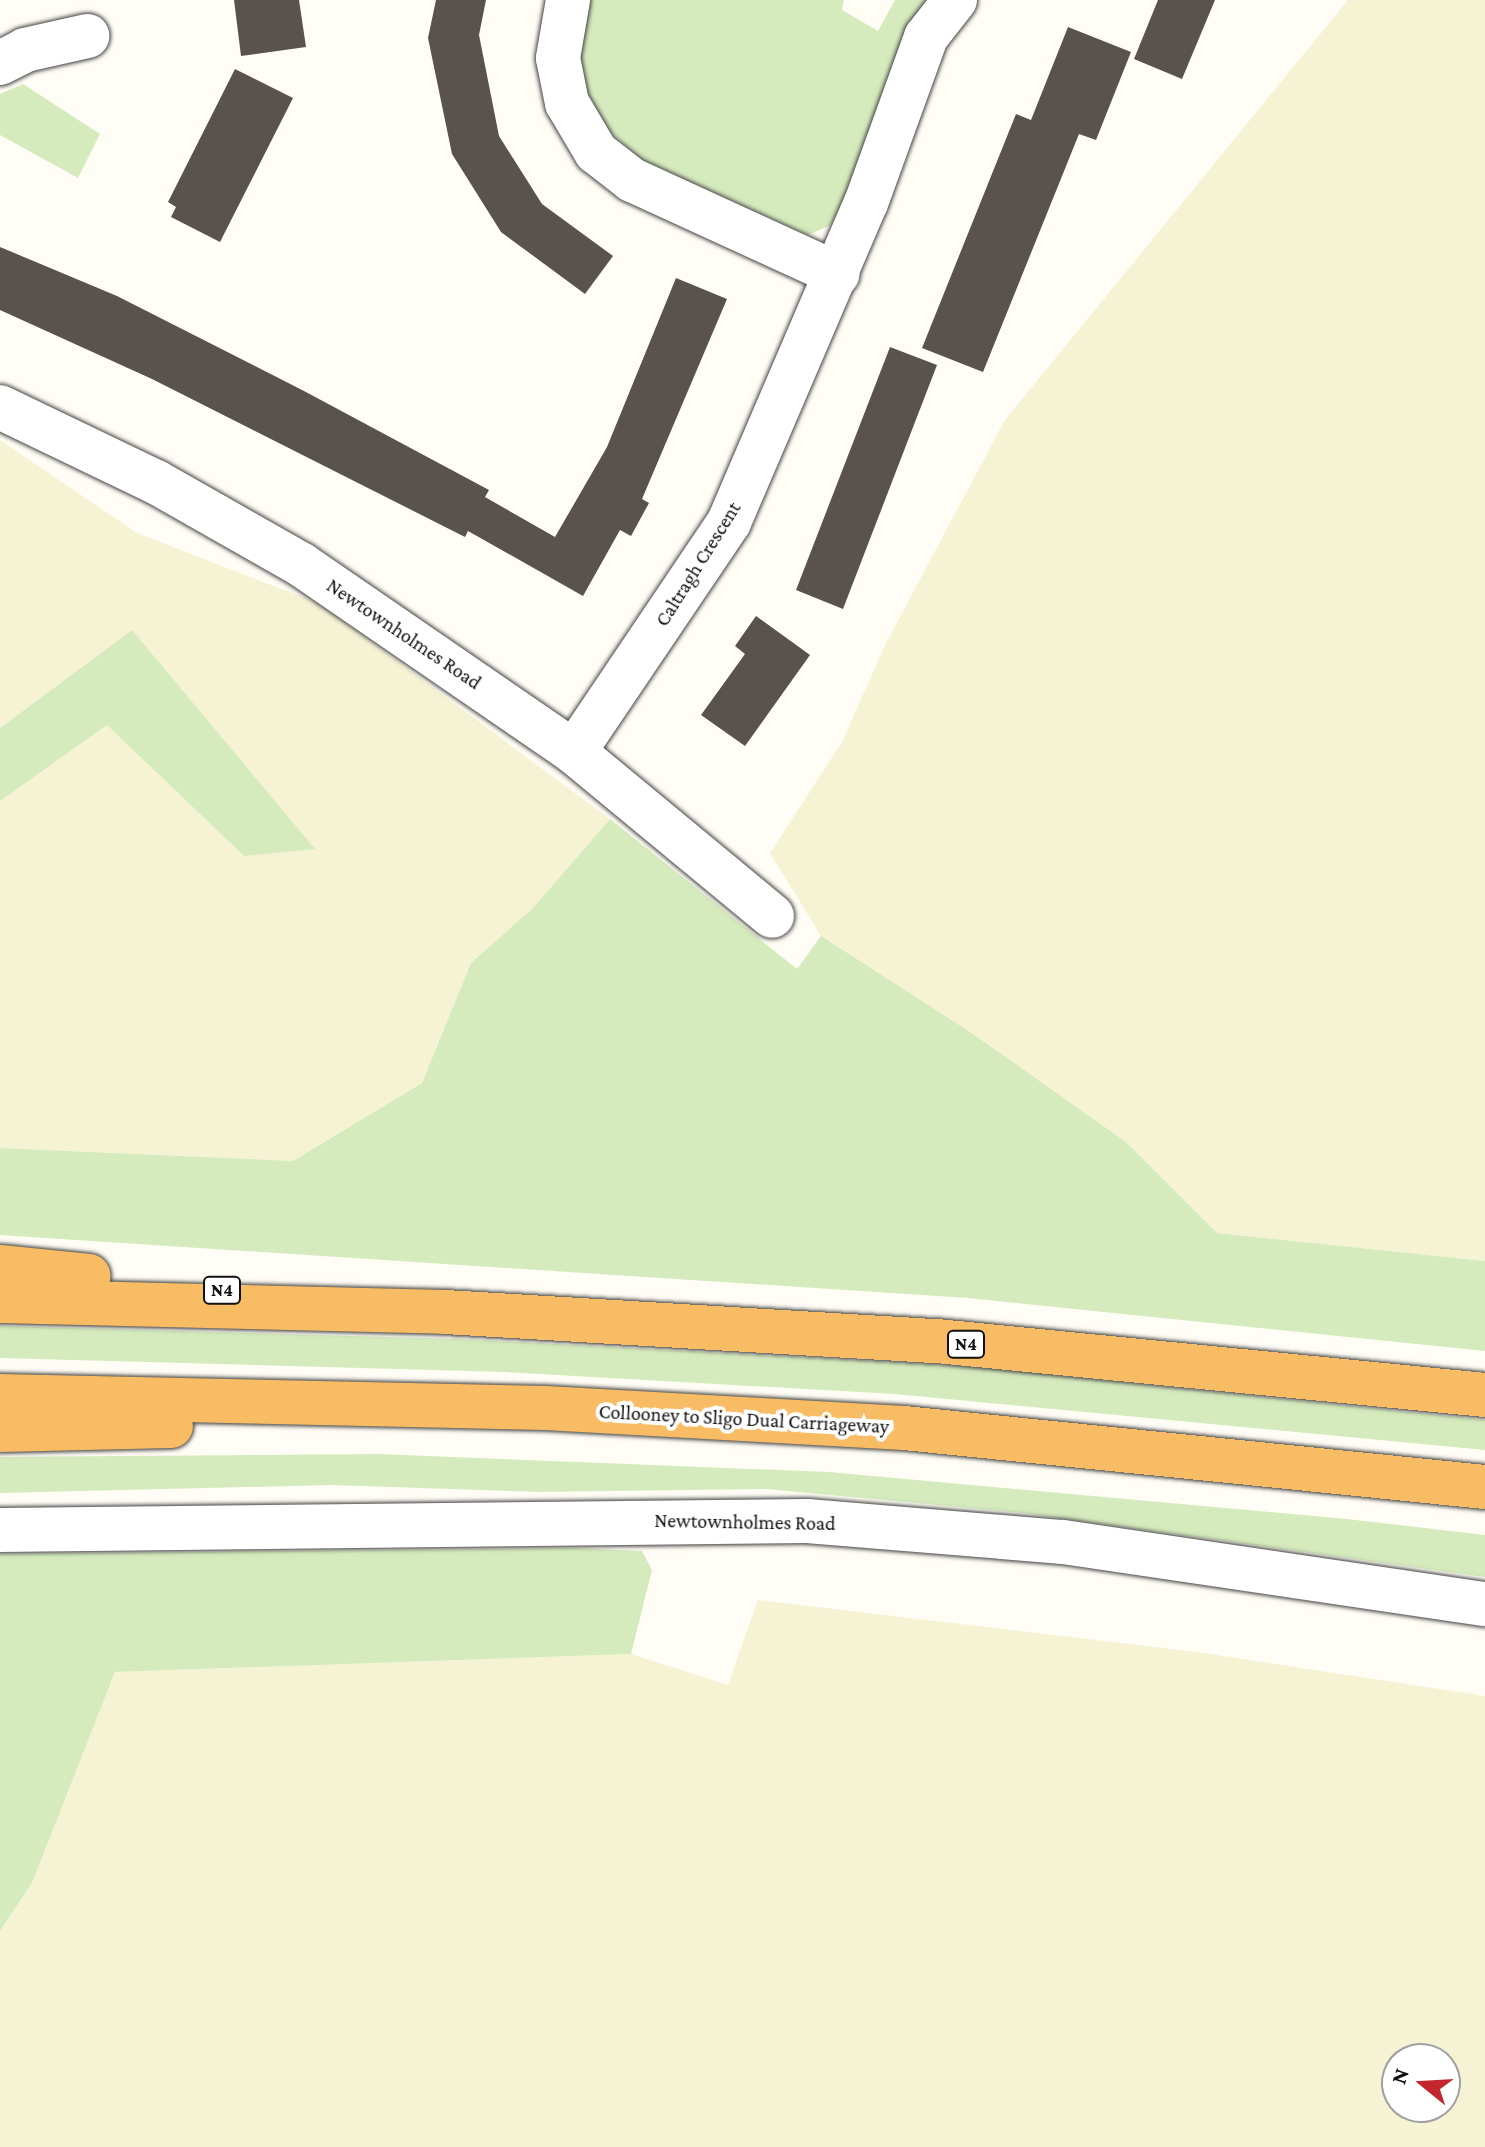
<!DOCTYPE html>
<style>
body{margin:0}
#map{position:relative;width:1485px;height:2147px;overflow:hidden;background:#fffdf5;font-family:"Crimson Pro",serif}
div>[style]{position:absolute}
.farmland>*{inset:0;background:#f6f3d4}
.green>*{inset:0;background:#d5ebbd}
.building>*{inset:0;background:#5a524d}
.roads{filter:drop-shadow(0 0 2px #444) drop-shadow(0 0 2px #444)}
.minor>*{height:44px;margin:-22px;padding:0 22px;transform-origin:22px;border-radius:22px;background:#fff}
.tertiary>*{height:44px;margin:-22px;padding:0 22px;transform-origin:22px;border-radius:22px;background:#fff}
.trunk>*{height:44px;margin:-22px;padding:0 22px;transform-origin:22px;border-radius:22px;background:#f7bc64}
span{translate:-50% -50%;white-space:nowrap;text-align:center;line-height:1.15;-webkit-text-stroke:8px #fff;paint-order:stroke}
.shield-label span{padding:2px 6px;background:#fff;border:2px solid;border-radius:6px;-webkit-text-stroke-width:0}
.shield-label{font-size:18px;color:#111;font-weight:700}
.street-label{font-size:20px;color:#111}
.north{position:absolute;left:1381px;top:2043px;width:80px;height:80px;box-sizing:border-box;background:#fff;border:2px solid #a0a0a0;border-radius:50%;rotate:288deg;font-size:22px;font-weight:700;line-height:32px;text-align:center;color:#111}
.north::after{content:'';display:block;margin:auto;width:28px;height:36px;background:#c4262e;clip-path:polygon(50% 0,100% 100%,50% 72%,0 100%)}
</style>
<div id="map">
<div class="farmland">
<i style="clip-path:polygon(1348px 0,1485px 0,1485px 1261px,1217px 1233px,1126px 1142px,821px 936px,770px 853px,842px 742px,887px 641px,1005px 420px)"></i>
<i style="clip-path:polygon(0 440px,137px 533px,320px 604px,610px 819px,533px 908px,471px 963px,422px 1083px,293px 1161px,0 1148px,0 801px,107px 724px,244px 856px,132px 630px,0 728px)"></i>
<i style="clip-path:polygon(evenodd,758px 1600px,1197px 1652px,1485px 1696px,1485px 2147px,0 2147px,0 1931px,32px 1883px,115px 1672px,631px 1654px,728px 1685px,758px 1600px,1397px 2059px,1445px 2059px,1445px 2107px,1397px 2107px,1397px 2059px)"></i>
</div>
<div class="green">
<i style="clip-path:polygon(587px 0,844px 0,842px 10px,878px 31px,895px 0,929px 0,842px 206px,831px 225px,808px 235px,641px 159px,609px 131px,583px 84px,577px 33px)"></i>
<i style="clip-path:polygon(23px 84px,100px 134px,78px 178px,0 135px,0 94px)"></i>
<i style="clip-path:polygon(132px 630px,315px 849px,244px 856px,107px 725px,0 801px,0 728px)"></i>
<i style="clip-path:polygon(610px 819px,797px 969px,821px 936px,970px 1032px,1126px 1142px,1217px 1233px,1485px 1261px,1485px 1351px,968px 1298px,0 1235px,0 1148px,293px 1161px,422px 1083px,471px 963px,533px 908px)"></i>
<i style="clip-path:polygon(0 1326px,459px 1339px,965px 1366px,1485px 1420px,1485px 1450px,895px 1394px,504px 1372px,0 1358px)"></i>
<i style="clip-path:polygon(377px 1454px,829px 1472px,1347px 1519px,1485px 1535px,1485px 1577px,1023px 1513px,766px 1489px,539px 1492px,332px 1485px,0 1493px,0 1457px)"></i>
<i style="clip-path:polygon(575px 1548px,642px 1551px,652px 1570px,631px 1654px,115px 1672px,32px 1883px,0 1931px,0 1554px)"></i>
</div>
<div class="building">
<i style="clip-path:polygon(234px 0,299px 0,306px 47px,241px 56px)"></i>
<i style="clip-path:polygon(436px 0,486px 0,479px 35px,499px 136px,542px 204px,613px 256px,585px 294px,501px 232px,452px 154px,428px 38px)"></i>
<i style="clip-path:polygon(1158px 0,1215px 0,1182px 79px,1134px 59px)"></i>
<i style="clip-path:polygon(1068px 27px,1131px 52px,1096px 140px,1079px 134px,983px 372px,922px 348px,1016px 114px,1031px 120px)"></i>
<i style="clip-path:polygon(235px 69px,293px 98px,220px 242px,171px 217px,176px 207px,168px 202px)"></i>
<i style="clip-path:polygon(0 247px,117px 296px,304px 391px,489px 490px,485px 497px,555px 537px,607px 447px,676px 278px,727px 299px,642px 499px,649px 503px,631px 536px,620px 530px,583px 596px,468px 531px,465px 537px,152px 379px,0 310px)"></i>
<i style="clip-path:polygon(890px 347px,937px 365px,843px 609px,796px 590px)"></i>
<i style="clip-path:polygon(756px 616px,810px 655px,745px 746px,701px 715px,745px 654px,735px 646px)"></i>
</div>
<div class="roads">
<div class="minor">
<i style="left:568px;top:0;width:59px;rotate:99.8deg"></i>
<i style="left:558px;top:58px;width:46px;rotate:78.7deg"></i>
<i style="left:567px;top:103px;width:57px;rotate:59.4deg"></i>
<i style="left:596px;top:152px;width:46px;rotate:37.9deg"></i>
<i style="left:632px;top:180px;width:226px;rotate:24.6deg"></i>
<i style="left:0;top:63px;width:28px;rotate:-27deg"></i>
<i style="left:25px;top:50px;width:64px;rotate:-12.7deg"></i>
<i style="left:574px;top:752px;width:277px;rotate:-56deg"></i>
<i style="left:729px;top:522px;width:347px;rotate:-66.8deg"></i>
<i style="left:866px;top:203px;width:177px;rotate:-70.1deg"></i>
<i style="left:926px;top:37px;width:47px;rotate:-51.9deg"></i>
</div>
<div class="tertiary">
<i style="left:0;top:407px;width:173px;rotate:25.7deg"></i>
<i style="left:156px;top:482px;width:168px;rotate:29.6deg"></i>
<i style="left:302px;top:565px;width:330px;rotate:34.5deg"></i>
<i style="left:574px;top:752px;width:257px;rotate:39.6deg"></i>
<i style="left:0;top:1530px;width:807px;rotate:-0.64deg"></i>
<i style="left:807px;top:1521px;width:257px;rotate:4.7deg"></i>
<i style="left:1063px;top:1542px;width:427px;rotate:8.4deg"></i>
</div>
<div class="trunk">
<i style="left:0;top:1267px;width:89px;rotate:5.8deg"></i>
<i style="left:0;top:1301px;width:445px;rotate:1.4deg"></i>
<i style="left:445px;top:1312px;width:493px;rotate:3.4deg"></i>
<i style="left:937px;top:1341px;width:551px;rotate:5.63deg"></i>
<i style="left:0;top:1396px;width:545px;rotate:1.26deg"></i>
<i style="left:545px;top:1408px;width:360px;rotate:3.2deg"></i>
<i style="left:904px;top:1428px;width:584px;rotate:5.8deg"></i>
<i style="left:0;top:1430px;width:171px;rotate:-1.3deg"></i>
</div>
</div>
<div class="shield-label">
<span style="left:222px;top:1290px">N4</span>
<span style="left:966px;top:1344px">N4</span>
</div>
<div class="street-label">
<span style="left:698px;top:564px;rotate:-58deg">Caltragh Crescent</span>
<span style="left:404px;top:634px;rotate:34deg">Newtownholmes Road</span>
<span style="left:744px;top:1419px;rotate:3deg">Collooney to Sligo Dual Carriageway</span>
<span style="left:745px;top:1522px;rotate:1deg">Newtownholmes Road</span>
</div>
<div class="north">N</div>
</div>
